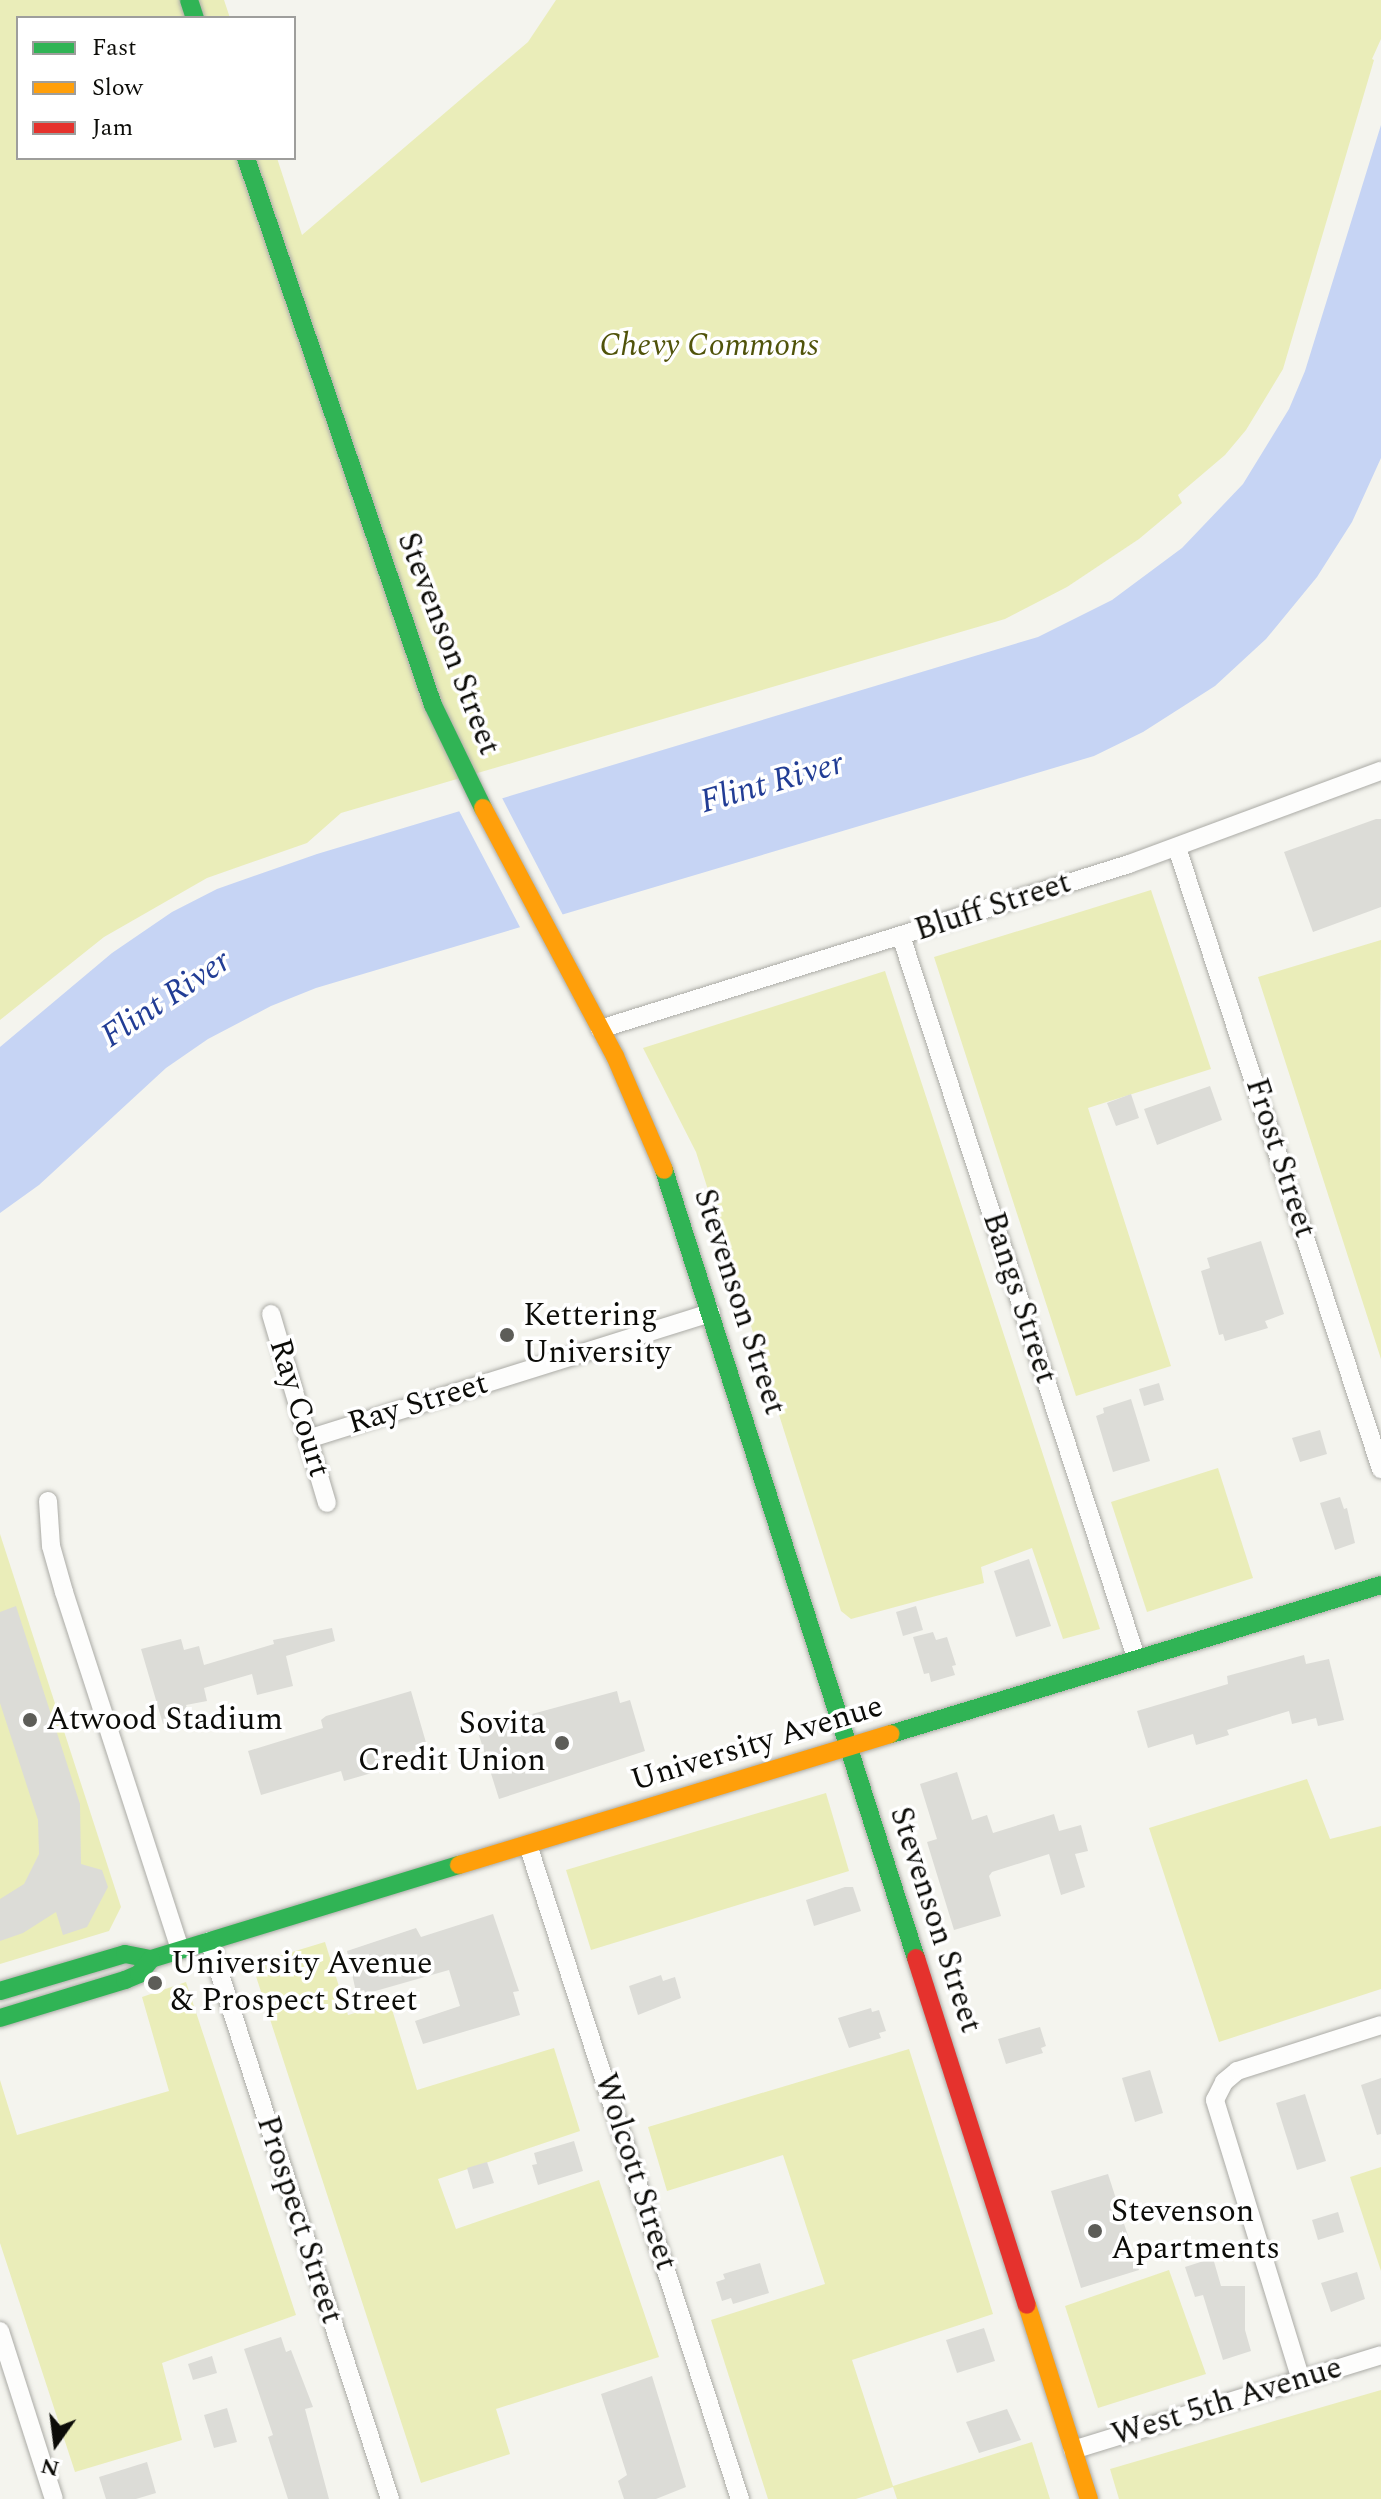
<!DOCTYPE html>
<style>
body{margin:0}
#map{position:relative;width:1381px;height:2499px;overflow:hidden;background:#f4f4ee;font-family:Spectral,serif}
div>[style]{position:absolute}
.green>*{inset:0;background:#eaedb9}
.water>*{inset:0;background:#c6d4f4}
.pier>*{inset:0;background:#f4f4ee}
.building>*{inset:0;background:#dcdcd7}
.roads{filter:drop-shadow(0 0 2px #ababa6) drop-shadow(0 0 2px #ababa6)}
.street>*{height:18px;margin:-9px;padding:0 9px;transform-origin:9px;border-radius:9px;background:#fdfdfc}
.fast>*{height:18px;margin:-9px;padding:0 9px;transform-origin:9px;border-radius:9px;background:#30b455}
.slow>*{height:18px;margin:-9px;padding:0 9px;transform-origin:9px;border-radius:9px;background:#ff9f0a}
.jam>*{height:18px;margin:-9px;padding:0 9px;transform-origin:9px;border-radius:9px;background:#e5322d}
.dots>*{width:22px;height:22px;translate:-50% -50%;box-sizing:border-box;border:4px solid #fff;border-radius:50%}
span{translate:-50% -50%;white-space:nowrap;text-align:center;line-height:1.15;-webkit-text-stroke:7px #fff;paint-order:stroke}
.park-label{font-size:32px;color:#50530a;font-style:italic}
.street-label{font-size:32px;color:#0c0c08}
.poi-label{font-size:32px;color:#0c0c08}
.left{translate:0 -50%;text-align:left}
.right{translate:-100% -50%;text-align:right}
.water-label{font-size:34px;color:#223d95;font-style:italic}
.legend{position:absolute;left:16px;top:16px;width:280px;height:144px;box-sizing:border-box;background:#fff;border:2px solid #9e9e9c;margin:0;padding:10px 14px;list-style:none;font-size:24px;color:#0c0c08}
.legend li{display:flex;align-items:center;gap:16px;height:40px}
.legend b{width:40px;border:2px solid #9e9e9c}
.north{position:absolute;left:16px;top:2403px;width:80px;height:80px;-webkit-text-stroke:6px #fff;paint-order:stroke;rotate:194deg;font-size:22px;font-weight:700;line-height:32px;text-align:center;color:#0c0c08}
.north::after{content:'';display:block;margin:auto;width:28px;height:36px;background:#0c0c08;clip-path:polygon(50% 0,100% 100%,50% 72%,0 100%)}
</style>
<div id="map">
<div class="green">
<i style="clip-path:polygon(0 0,224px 0,230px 18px,18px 18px,18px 158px,277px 158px,302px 235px,528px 42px,556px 0,1381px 0,1381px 39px,1372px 59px,1374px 60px,1283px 369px,1246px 430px,1225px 455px,1178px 495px,1182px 503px,1139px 539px,1067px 587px,1005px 619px,341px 813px,307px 843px,207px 878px,104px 937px,0 1020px)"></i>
<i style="clip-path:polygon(1151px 890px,1211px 1069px,1088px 1108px,1171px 1366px,1076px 1396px,934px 957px)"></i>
<i style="clip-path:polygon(1381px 940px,1380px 1021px,1381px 1359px,1258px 977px)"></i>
<i style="clip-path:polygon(885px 971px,1100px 1629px,1063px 1639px,1032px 1548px,981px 1567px,984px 1583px,851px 1619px,841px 1611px,696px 1152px,643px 1048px)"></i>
<i style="clip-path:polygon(1218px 1468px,1253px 1578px,1147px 1612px,1111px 1502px)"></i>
<i style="clip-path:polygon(0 1534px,121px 1907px,109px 1931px,0 1964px)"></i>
<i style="clip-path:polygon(1307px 1779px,1330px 1839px,1381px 1826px,1381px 1989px,1219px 2042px,1149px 1828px)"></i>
<i style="clip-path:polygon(826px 1793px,849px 1871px,591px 1950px,566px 1870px)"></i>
<i style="clip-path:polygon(325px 1942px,348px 2015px,390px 2003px,417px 2090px,554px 2048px,580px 2131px,438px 2179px,456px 2229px,599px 2180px,659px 2357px,496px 2409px,510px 2454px,421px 2483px,252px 1964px)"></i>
<i style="clip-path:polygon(186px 1982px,296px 2315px,162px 2363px,182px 2440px,75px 2472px,0 2243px,0 2080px,17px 2135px,169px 2091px,142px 1997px)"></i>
<i style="clip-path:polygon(909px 2049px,993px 2314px,852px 2360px,893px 2486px,1032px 2442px,1050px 2499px,897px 2499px,893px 2487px,856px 2499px,768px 2499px,711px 2320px,825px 2284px,783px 2155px,667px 2191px,648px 2127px)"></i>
<i style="clip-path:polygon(1381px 2167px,1381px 2271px,1350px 2177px)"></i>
<i style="clip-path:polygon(1169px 2270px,1206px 2374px,1098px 2408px,1065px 2306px)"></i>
<i style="clip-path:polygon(1381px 2390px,1381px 2499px,1119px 2499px,1110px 2469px)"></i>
</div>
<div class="water">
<i style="clip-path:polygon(1381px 125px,1381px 458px,1352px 522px,1317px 577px,1266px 639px,1215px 686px,1143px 732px,1094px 756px,316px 988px,271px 1006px,208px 1039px,166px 1068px,39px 1185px,0 1213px,0 1047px,112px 953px,172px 912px,217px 889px,317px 854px,1038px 637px,1112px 600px,1182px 548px,1243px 484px,1289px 409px,1305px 371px)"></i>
</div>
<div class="pier">
<i style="clip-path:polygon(500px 794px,565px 919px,522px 931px,457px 807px)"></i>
</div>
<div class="building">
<i style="clip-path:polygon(1376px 819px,1381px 819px,1381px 907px,1313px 932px,1284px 852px)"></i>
<i style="clip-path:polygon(1210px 1086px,1222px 1120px,1157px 1145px,1144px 1109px)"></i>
<i style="clip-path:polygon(1131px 1094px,1139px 1118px,1116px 1126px,1107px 1103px)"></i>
<i style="clip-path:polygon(1261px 1241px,1284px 1314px,1265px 1321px,1268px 1328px,1225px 1341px,1223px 1334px,1219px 1335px,1201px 1271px,1210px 1268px,1207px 1258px)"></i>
<i style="clip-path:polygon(1159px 1383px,1164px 1400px,1144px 1406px,1139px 1389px)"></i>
<i style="clip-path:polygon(1131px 1399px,1150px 1461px,1113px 1472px,1096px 1416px,1104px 1413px,1103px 1408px)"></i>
<i style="clip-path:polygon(1320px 1430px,1327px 1454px,1300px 1462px,1292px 1438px)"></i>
<i style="clip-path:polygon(1340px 1497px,1344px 1509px,1347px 1508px,1355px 1543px,1335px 1550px,1320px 1503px)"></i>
<i style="clip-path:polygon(1029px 1559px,1051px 1626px,1016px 1637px,994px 1571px)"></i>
<i style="clip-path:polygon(16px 1606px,80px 1804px,81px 1864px,102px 1870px,108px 1887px,87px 1927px,63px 1935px,56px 1912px,23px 1933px,0 1941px,0 1899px,24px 1884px,39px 1854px,38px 1820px,0 1703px,0 1612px)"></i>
<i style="clip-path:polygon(916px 1606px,923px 1630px,903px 1636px,896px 1612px)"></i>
<i style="clip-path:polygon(332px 1628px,335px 1641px,286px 1656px,293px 1686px,257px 1695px,252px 1674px,204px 1688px,207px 1701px,186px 1705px,190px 1715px,163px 1724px,141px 1649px,181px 1639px,184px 1650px,199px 1646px,204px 1665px,274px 1644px,273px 1640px)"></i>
<i style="clip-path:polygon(933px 1632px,936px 1640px,947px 1637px,956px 1665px,952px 1666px,955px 1675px,931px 1682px,929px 1673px,924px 1674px,913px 1637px)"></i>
<i style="clip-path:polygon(1304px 1655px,1306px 1664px,1329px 1659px,1344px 1720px,1318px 1726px,1316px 1718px,1292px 1724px,1289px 1711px,1227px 1730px,1229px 1735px,1196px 1745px,1193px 1734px,1148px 1748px,1137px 1711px,1228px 1684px,1227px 1676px)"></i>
<i style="clip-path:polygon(411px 1691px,427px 1746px,386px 1759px,389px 1768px,344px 1781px,341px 1771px,261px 1795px,248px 1751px,323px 1728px,321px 1720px,326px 1716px)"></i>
<i style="clip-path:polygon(617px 1691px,620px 1703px,630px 1700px,645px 1751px,499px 1799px,477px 1729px)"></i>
<i style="clip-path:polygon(957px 1772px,972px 1820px,987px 1815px,993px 1833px,1054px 1814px,1059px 1831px,1081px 1825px,1088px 1851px,1075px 1854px,1085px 1887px,1061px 1895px,1049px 1854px,992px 1872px,989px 1876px,1001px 1916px,954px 1930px,927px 1842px,937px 1839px,920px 1784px)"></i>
<i style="clip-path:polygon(845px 1887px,853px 1887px,861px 1911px,814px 1926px,806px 1900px)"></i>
<i style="clip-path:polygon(493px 1914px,519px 1991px,513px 1992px,520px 2015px,423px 2044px,415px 2021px,460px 2006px,449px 1970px,365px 1994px,364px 1990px,356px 1992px,347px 1951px,416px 1928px,421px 1937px)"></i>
<i style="clip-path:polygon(661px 1975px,663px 1981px,675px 1977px,681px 1998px,638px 2015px,629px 1986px)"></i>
<i style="clip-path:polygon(871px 2008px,872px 2012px,879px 2010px,886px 2031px,879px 2033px,881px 2038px,849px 2048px,838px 2018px)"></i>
<i style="clip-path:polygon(1040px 2027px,1046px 2046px,1041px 2048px,1043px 2053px,1006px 2064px,998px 2039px)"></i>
<i style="clip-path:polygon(1150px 2070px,1163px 2113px,1135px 2122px,1122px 2078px)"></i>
<i style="clip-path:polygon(1381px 2078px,1381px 2134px,1377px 2135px,1361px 2085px)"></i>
<i style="clip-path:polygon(1305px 2094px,1326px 2161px,1297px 2170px,1276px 2103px)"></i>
<i style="clip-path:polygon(574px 2141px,583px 2171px,538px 2185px,532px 2165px,537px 2164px,534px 2153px)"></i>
<i style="clip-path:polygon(487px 2162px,494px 2183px,473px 2189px,467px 2168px)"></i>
<i style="clip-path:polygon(1108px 2174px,1139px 2270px,1081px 2288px,1051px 2191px)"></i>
<i style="clip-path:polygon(1338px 2212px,1344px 2232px,1318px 2240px,1312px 2220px)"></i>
<i style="clip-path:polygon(1213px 2258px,1221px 2286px,1245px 2286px,1245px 2330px,1251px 2351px,1223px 2360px,1203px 2295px,1195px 2297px,1185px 2267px)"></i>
<i style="clip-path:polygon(760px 2263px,769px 2293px,733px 2304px,731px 2298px,722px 2301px,716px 2282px,725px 2279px,723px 2274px)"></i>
<i style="clip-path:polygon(1357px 2272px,1365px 2299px,1331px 2312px,1321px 2283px)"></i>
<i style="clip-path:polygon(984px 2328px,995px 2361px,957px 2373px,946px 2340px)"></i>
<i style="clip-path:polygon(281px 2337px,286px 2352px,291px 2350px,313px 2407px,305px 2409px,329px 2499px,288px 2499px,268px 2437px,273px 2435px,244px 2349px)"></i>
<i style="clip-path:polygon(212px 2356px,217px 2373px,193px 2380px,188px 2364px)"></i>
<i style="clip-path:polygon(652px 2376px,686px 2487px,656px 2499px,624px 2499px,618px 2481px,627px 2475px,601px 2394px)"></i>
<i style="clip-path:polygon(227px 2408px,237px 2442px,214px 2448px,204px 2415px)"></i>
<i style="clip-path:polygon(1007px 2409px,1021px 2440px,979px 2453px,966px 2422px)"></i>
<i style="clip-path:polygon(147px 2462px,156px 2493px,136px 2499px,106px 2499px,99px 2477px)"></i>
</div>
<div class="roads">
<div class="street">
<i style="left:1177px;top:848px;width:654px;rotate:71.81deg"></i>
<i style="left:901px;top:936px;width:761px;rotate:71.95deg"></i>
<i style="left:600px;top:1029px;width:554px;rotate:-17.32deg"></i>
<i style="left:1129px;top:864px;width:269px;rotate:-20.3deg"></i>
<i style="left:271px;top:1314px;width:197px;rotate:73.5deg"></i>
<i style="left:308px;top:1439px;width:422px;rotate:-17.4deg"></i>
<i style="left:48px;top:1501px;width:45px;rotate:86.2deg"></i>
<i style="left:51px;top:1546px;width:48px;rotate:74.2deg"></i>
<i style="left:64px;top:1592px;width:376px;rotate:72deg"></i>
<i style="left:528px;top:1845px;width:688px;rotate:72.04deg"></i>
<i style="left:209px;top:1941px;width:587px;rotate:72.03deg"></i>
<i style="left:0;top:2331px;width:176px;rotate:72.2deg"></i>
<i style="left:1301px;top:2380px;width:293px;rotate:-107.1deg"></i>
<i style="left:1215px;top:2100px;width:20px;rotate:-63deg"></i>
<i style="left:1224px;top:2082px;width:17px;rotate:-40deg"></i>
<i style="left:1237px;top:2071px;width:151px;rotate:-17.7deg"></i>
<i style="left:1073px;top:2450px;width:322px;rotate:-17.1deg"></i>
</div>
<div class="fast">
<i style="left:189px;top:0;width:19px;rotate:72deg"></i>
<i style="left:246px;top:158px;width:578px;rotate:71.13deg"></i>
<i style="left:433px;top:705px;width:114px;rotate:64.1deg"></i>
<i style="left:664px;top:1170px;width:827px;rotate:72.27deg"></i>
<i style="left:891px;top:1734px;width:512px;rotate:-16.91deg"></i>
<i style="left:0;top:1991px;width:130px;rotate:-16.5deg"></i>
<i style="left:125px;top:1954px;width:26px;rotate:11deg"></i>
<i style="left:151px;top:1959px;width:322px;rotate:-17deg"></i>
<i style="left:0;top:2018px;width:131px;rotate:-16.9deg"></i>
<i style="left:125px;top:1980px;width:15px;rotate:-23deg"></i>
<i style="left:139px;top:1974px;width:19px;rotate:-51deg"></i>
</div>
<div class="slow">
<i style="left:483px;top:808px;width:281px;rotate:62deg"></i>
<i style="left:615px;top:1056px;width:124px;rotate:66.7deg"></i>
<i style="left:459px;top:1865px;width:451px;rotate:-16.9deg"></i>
<i style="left:1027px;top:2305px;width:204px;rotate:72.3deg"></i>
</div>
<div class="jam">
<i style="left:916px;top:1958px;width:364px;rotate:72.3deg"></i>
</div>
</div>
<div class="dots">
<i style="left:507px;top:1335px;background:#5d5d58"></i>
<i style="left:30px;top:1720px;background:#5d5d58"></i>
<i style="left:562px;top:1743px;background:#5d5d58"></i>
<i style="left:155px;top:1983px;background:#5d5d58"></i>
<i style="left:1095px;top:2231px;background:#5d5d58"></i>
</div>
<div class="park-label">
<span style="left:709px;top:346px">Chevy Commons</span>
</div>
<div class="street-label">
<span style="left:448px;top:644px;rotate:69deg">Stevenson Street</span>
<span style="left:993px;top:907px;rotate:-18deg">Bluff Street</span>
<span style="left:1280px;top:1158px;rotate:72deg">Frost Street</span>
<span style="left:1019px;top:1298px;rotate:72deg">Bangs Street</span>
<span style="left:739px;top:1302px;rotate:72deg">Stevenson Street</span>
<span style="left:418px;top:1404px;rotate:-17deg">Ray Street</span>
<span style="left:299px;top:1408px;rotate:73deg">Ray Court</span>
<span style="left:757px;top:1744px;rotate:-17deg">University Avenue</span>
<span style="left:935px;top:1920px;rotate:72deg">Stevenson Street</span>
<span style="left:635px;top:2172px;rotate:72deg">Wolcott Street</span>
<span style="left:299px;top:2220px;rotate:72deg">Prospect Street</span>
<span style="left:1227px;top:2402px;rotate:-17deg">West 5th Avenue</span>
</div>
<div class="poi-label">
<span class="left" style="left:523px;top:1335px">Kettering<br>University</span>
<span class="left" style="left:46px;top:1720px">Atwood Stadium</span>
<span class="right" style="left:546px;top:1743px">Sovita<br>Credit Union</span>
<span class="left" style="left:171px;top:1983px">University Avenue<br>&amp; Prospect Street</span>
<span class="left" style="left:1111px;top:2231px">Stevenson<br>Apartments</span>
</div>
<div class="water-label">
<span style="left:772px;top:783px;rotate:-16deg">Flint River</span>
<span style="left:166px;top:999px;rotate:-34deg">Flint River</span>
</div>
<ul class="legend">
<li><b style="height:10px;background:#30b455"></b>Fast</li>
<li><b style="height:10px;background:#ff9f0a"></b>Slow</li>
<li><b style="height:10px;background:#e5322d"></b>Jam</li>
</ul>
<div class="north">N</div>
</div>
